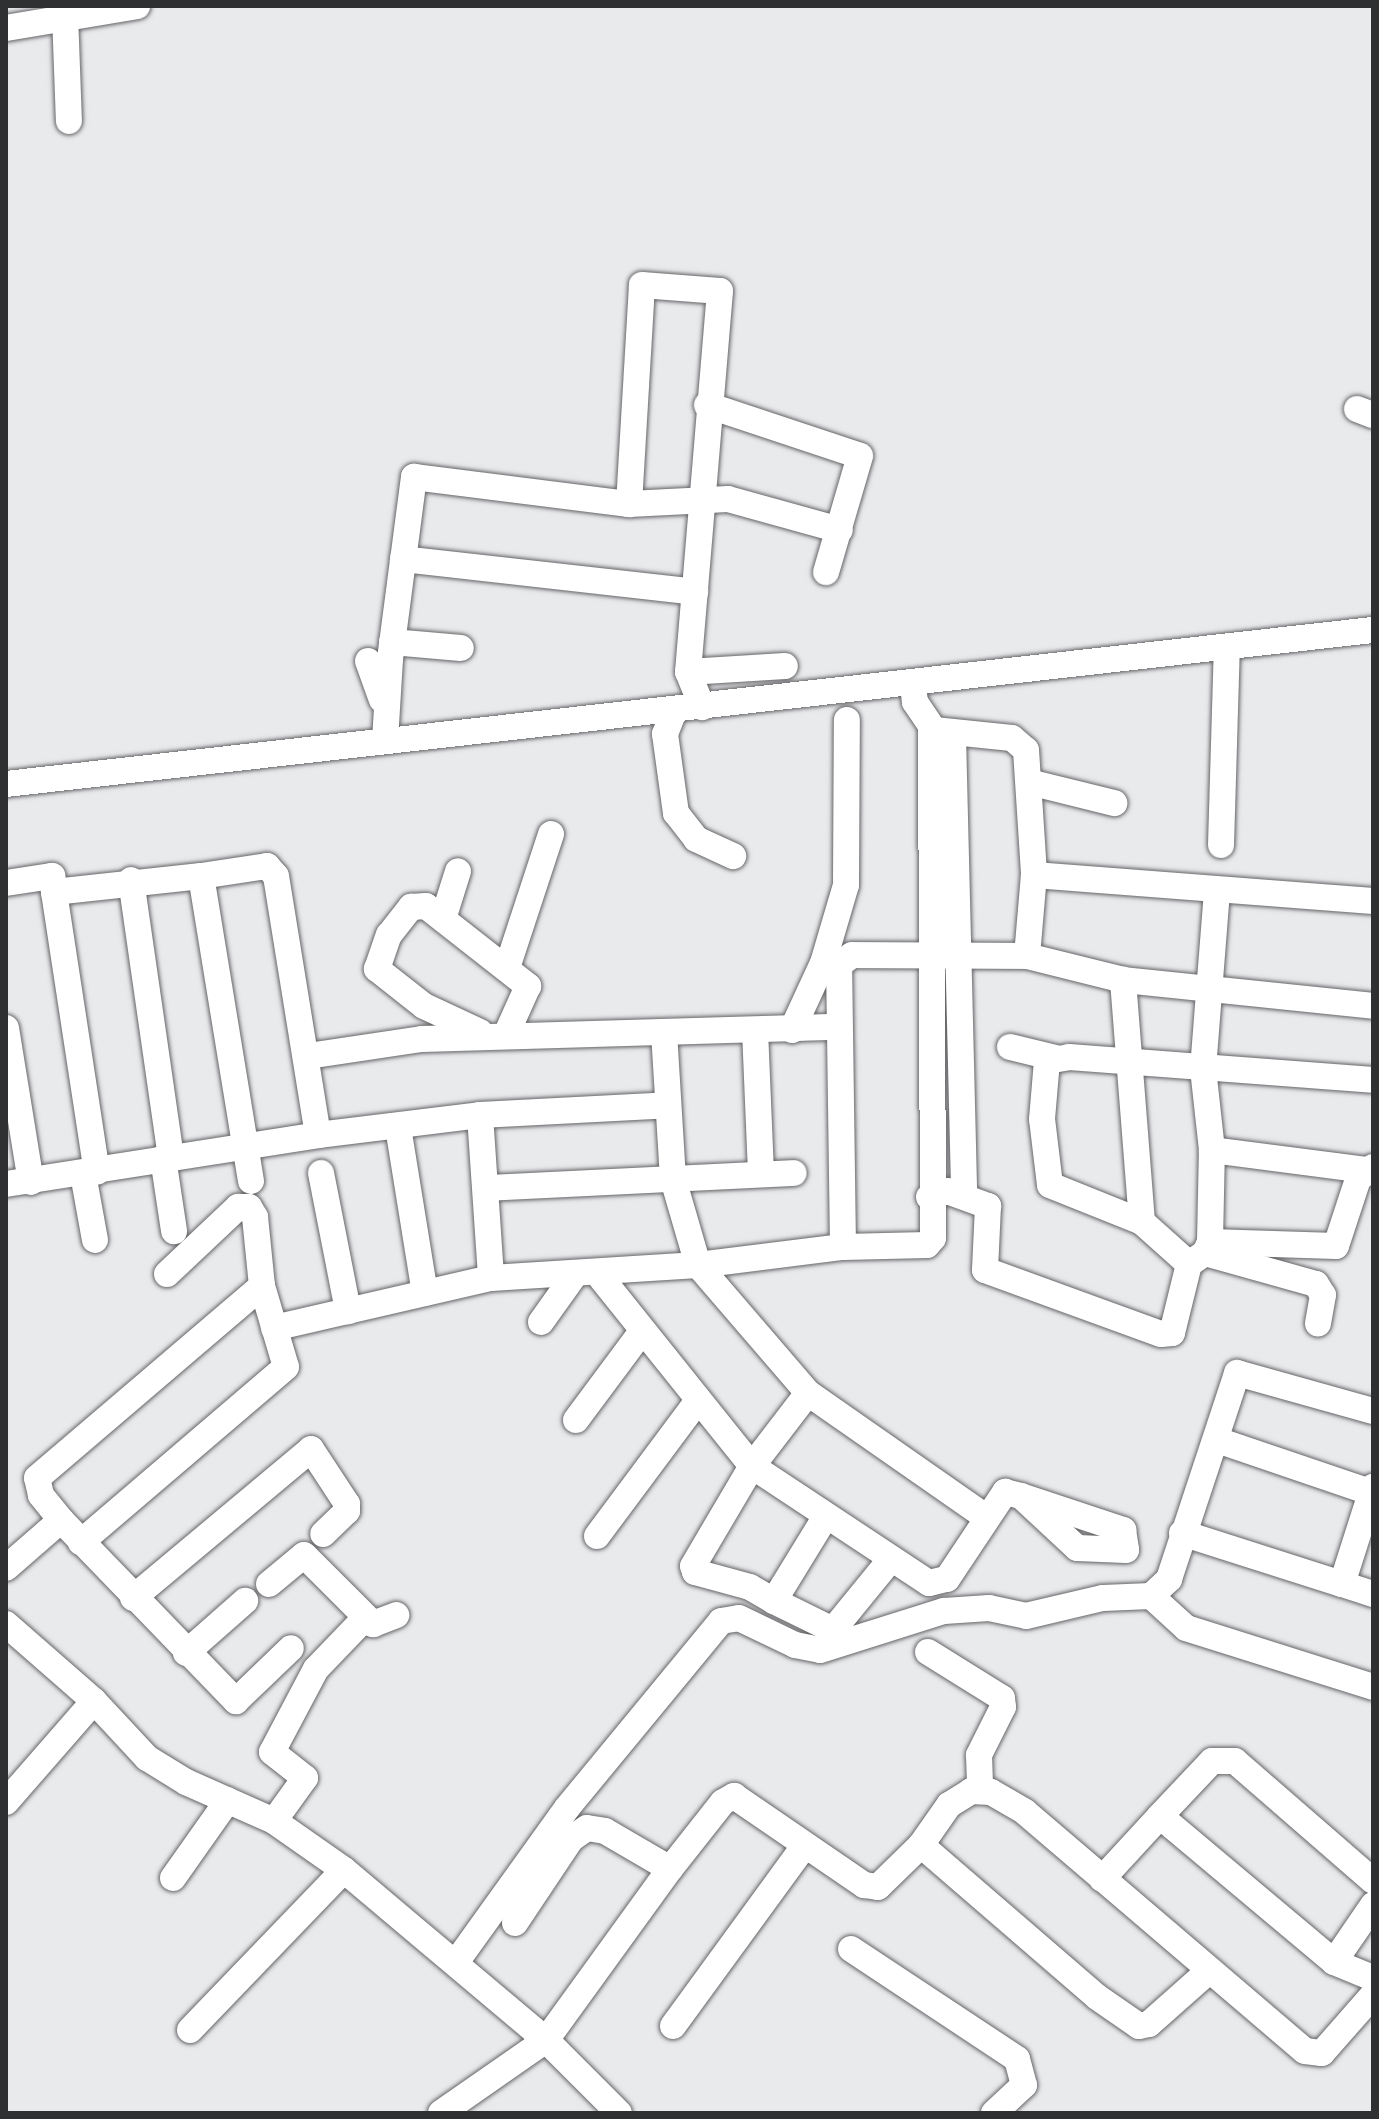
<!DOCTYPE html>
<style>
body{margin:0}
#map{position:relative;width:1379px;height:2119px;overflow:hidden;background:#e9eaec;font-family:"Noto Sans",sans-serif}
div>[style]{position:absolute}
.roads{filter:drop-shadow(0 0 2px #656568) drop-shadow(0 0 2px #656568)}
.minor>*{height:26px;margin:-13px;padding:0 13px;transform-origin:13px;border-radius:13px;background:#fff}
span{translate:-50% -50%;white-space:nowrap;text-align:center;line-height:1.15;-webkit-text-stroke:7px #fff;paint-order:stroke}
.frame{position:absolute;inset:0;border:8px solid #2f3031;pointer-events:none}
</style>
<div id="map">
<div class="roads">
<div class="minor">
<i style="left:65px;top:14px;width:107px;rotate:87.9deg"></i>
<i style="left:6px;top:28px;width:133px;rotate:-9.5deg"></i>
<i style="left:707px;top:405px;width:161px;rotate:18.4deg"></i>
<i style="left:860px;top:456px;width:121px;rotate:106.3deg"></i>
<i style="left:1357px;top:409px;width:17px;rotate:21deg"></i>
<i style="left:629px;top:504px;width:219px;rotate:-86.6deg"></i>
<i style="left:642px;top:285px;width:78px;rotate:4.4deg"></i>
<i style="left:720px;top:291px;width:382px;rotate:94.8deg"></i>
<i style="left:688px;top:672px;width:38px;rotate:68deg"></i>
<i style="left:403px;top:559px;width:294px;rotate:6.4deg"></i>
<i style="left:392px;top:642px;width:69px;rotate:5deg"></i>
<i style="left:368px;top:661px;width:41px;rotate:70.3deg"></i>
<i style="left:688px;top:672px;width:97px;rotate:-3.5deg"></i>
<i style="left:913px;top:684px;width:18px;rotate:84deg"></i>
<i style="left:915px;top:702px;width:34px;rotate:56deg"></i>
<i style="left:934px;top:730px;width:78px;rotate:5.9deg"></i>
<i style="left:1012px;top:738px;width:18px;rotate:41deg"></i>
<i style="left:1026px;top:750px;width:125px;rotate:86.3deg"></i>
<i style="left:675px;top:709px;width:27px;rotate:112deg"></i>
<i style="left:665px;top:734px;width:80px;rotate:82.1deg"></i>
<i style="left:676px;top:813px;width:33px;rotate:52deg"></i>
<i style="left:696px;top:839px;width:41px;rotate:24.7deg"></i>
<i style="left:953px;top:736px;width:458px;rotate:88.6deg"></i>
<i style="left:385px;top:741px;width:82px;rotate:-86.5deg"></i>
<i style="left:390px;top:659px;width:184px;rotate:-82.5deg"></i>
<i style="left:414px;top:477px;width:217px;rotate:7.2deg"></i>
<i style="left:629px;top:504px;width:99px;rotate:-2.9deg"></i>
<i style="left:728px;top:499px;width:116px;rotate:15.5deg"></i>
<i style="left:1029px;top:782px;width:88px;rotate:13.9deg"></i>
<i style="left:6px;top:784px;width:1376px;rotate:-6.43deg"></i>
<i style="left:1221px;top:845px;width:197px;rotate:-88.3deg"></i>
<i style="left:131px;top:880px;width:280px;rotate:81.8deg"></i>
<i style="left:6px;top:883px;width:47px;rotate:-8.7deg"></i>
<i style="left:52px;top:876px;width:16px;rotate:83deg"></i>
<i style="left:54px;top:892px;width:148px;rotate:-6.2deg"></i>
<i style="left:54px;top:892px;width:283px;rotate:81.3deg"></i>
<i style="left:443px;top:919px;width:50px;rotate:-72.6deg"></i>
<i style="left:1027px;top:956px;width:99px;rotate:14deg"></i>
<i style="left:1123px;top:980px;width:251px;rotate:5.9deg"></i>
<i style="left:507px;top:968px;width:141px;rotate:-71.8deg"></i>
<i style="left:6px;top:1028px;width:156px;rotate:80.8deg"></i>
<i style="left:755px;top:1030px;width:144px;rotate:87.6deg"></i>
<i style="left:792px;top:1030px;width:74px;rotate:-65.2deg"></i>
<i style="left:823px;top:963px;width:81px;rotate:-73.6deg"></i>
<i style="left:846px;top:885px;width:165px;rotate:-89.7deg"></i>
<i style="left:480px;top:1032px;width:62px;rotate:-155.1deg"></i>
<i style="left:424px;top:1006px;width:60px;rotate:-141.8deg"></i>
<i style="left:377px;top:969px;width:36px;rotate:-71deg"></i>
<i style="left:389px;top:935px;width:36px;rotate:-52deg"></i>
<i style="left:411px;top:907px;width:15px;rotate:-4deg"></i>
<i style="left:426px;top:906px;width:130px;rotate:38.1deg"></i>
<i style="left:528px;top:986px;width:54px;rotate:114.2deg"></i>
<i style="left:664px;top:1032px;width:147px;rotate:86.5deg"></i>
<i style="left:673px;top:1179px;width:90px;rotate:73.8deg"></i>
<i style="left:698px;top:1265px;width:169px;rotate:49.3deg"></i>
<i style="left:808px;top:1393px;width:217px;rotate:34.9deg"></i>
<i style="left:1010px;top:1047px;width:46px;rotate:13.7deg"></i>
<i style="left:308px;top:1056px;width:115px;rotate:-8.5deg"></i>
<i style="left:422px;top:1039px;width:416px;rotate:-1.7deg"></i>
<i style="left:480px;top:1115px;width:163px;rotate:86.1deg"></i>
<i style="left:398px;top:1127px;width:168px;rotate:80.8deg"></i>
<i style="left:1212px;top:1150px;width:154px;rotate:7.4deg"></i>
<i style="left:163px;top:1158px;width:74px;rotate:81.4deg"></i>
<i style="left:321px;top:1173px;width:141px;rotate:78.9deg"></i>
<i style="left:83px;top:1174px;width:67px;rotate:79.7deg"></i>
<i style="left:251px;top:1181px;width:309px;rotate:-99.3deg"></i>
<i style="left:201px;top:876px;width:67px;rotate:-8.6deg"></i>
<i style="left:267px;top:866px;width:13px;rotate:48deg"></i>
<i style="left:276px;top:876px;width:262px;rotate:80.8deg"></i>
<i style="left:6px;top:1184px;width:316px;rotate:-8.9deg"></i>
<i style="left:318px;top:1135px;width:163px;rotate:-7deg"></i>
<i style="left:480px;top:1115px;width:188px;rotate:-3deg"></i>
<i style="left:487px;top:1188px;width:307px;rotate:-2.8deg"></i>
<i style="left:929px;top:1197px;width:19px;rotate:-18deg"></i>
<i style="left:947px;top:1191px;width:44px;rotate:20.1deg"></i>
<i style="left:988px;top:1206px;width:64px;rotate:92.7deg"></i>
<i style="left:985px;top:1270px;width:187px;rotate:20deg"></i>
<i style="left:1161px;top:1334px;width:11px;rotate:-5deg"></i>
<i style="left:1172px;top:1333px;width:71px;rotate:-76.2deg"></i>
<i style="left:1189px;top:1264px;width:63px;rotate:-138.2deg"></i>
<i style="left:1142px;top:1222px;width:243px;rotate:-94.5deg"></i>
<i style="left:1142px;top:1222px;width:99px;rotate:-158.1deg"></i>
<i style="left:1050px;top:1185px;width:66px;rotate:-96.9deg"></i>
<i style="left:1042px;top:1119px;width:58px;rotate:-85.1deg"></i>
<i style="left:1047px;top:1061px;width:22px;rotate:-10deg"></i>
<i style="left:1069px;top:1057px;width:305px;rotate:4.3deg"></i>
<i style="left:1210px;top:1242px;width:126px;rotate:1.8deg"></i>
<i style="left:1336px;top:1246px;width:71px;rotate:-71.8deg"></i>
<i style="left:1358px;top:1179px;width:19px;rotate:-39deg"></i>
<i style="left:843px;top:1247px;width:282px;rotate:-90.8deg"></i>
<i style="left:839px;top:965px;width:16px;rotate:-38deg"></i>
<i style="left:852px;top:955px;width:175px;rotate:0.3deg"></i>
<i style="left:1027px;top:956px;width:81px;rotate:-85.1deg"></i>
<i style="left:1034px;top:875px;width:340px;rotate:4.4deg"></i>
<i style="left:1205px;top:1253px;width:115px;rotate:15.6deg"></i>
<i style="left:1316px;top:1284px;width:13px;rotate:58deg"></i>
<i style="left:1323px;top:1295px;width:29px;rotate:100deg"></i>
<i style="left:1189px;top:1264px;width:19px;rotate:-35deg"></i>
<i style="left:1205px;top:1253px;width:12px;rotate:-66deg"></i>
<i style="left:1210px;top:1242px;width:92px;rotate:-88.8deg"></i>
<i style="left:1212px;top:1150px;width:81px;rotate:-96.3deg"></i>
<i style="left:1203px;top:1069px;width:180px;rotate:-85.5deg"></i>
<i style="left:167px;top:1274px;width:98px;rotate:-43.3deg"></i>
<i style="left:238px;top:1207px;width:11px"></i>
<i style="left:249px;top:1207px;width:12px;rotate:59deg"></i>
<i style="left:255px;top:1217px;width:69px;rotate:84.2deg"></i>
<i style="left:598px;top:1274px;width:246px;rotate:51.3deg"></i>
<i style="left:752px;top:1466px;width:212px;rotate:33.5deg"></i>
<i style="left:929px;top:1583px;width:18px;rotate:-13deg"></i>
<i style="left:947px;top:1579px;width:105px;rotate:-56.3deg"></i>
<i style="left:1005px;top:1492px;width:16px;rotate:14deg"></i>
<i style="left:1021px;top:1496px;width:108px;rotate:18.4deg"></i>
<i style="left:1123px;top:1530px;width:20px;rotate:81deg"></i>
<i style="left:1126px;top:1550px;width:49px;rotate:-177.7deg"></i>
<i style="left:1077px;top:1548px;width:76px;rotate:-137.1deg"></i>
<i style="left:541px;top:1322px;width:60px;rotate:-54.5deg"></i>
<i style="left:274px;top:1328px;width:223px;rotate:-13deg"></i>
<i style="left:491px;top:1278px;width:207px;rotate:-3.6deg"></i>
<i style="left:698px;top:1265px;width:146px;rotate:-7.1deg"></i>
<i style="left:843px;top:1247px;width:84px;rotate:-1.4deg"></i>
<i style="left:927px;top:1245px;width:9px;rotate:-49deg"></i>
<i style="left:933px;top:1238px;width:510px;rotate:-90.22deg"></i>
<i style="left:576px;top:1420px;width:111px;rotate:-53.4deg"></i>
<i style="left:1217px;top:1440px;width:165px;rotate:18.8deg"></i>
<i style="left:826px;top:1516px;width:100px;rotate:121.5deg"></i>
<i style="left:774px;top:1601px;width:66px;rotate:26.2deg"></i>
<i style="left:833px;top:1630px;width:92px;rotate:-50.8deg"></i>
<i style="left:61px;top:1520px;width:32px;rotate:-129deg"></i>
<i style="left:41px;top:1495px;width:17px;rotate:-103deg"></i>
<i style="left:37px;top:1478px;width:296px;rotate:-40.5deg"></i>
<i style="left:262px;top:1286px;width:84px;rotate:73.5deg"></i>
<i style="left:286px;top:1367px;width:270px;rotate:139.5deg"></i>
<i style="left:1182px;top:1533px;width:168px;rotate:17.7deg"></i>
<i style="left:1342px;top:1584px;width:102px;rotate:-72.3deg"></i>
<i style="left:597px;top:1536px;width:167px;rotate:-53.3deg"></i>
<i style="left:6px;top:1568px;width:73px;rotate:-41.1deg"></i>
<i style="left:61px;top:1520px;width:252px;rotate:46deg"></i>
<i style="left:236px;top:1701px;width:76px;rotate:-43.9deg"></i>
<i style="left:269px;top:1584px;width:45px;rotate:-39.6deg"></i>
<i style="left:304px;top:1555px;width:98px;rotate:45deg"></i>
<i style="left:373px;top:1624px;width:25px;rotate:-21deg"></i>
<i style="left:1342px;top:1584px;width:33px;rotate:18deg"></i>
<i style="left:1151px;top:1596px;width:47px;rotate:42.4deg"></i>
<i style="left:1186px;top:1628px;width:196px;rotate:17.5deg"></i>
<i style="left:133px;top:1598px;width:232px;rotate:-39.9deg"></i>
<i style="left:311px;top:1449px;width:66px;rotate:56.8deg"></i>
<i style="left:347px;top:1504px;width:7px;rotate:90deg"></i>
<i style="left:347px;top:1511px;width:33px;rotate:136deg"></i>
<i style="left:774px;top:1601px;width:28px;rotate:-150deg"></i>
<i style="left:750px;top:1587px;width:57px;rotate:-164.7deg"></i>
<i style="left:695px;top:1572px;width:6px;rotate:-108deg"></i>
<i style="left:693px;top:1566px;width:116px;rotate:-59.5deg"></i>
<i style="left:752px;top:1466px;width:92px;rotate:-52.5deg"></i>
<i style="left:6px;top:1624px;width:117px;rotate:41.2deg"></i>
<i style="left:94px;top:1701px;width:78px;rotate:47.1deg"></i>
<i style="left:147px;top:1758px;width:46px;rotate:31.6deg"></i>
<i style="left:186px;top:1782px;width:96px;rotate:23.9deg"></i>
<i style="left:274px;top:1821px;width:85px;rotate:35deg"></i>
<i style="left:344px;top:1870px;width:264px;rotate:40.1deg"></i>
<i style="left:546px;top:2040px;width:103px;rotate:45deg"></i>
<i style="left:928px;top:1652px;width:87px;rotate:31.9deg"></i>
<i style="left:1002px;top:1698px;width:9px;rotate:84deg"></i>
<i style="left:1003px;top:1707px;width:54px;rotate:116.6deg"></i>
<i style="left:979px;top:1755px;width:35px;rotate:88deg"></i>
<i style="left:186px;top:1653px;width:79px;rotate:-41.4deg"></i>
<i style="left:6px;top:1802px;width:134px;rotate:-48.9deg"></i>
<i style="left:274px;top:1821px;width:53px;rotate:-54.2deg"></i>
<i style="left:305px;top:1778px;width:42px;rotate:-141.8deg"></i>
<i style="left:272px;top:1752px;width:94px;rotate:-62.1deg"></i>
<i style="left:316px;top:1669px;width:71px;rotate:-46.1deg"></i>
<i style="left:921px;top:1845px;width:233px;rotate:40.8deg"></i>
<i style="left:1097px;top:1997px;width:51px;rotate:34.6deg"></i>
<i style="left:1139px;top:2026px;width:10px;rotate:-11deg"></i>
<i style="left:1149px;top:2024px;width:81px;rotate:-41.5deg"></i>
<i style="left:173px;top:1878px;width:95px;rotate:-54.8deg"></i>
<i style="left:1102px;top:1879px;width:86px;rotate:-47.4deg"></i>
<i style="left:1373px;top:1881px;width:183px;rotate:-139deg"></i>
<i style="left:1235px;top:1761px;width:23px;rotate:180deg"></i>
<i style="left:1212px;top:1761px;width:76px;rotate:133.4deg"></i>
<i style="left:1160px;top:1816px;width:227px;rotate:40deg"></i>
<i style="left:1334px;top:1962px;width:42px;rotate:22.3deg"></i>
<i style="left:515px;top:1923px;width:101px;rotate:-56.3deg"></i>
<i style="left:571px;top:1839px;width:19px;rotate:-35deg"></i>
<i style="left:587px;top:1828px;width:18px;rotate:9deg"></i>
<i style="left:605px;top:1831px;width:75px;rotate:30.3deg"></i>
<i style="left:851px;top:1949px;width:199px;rotate:33.5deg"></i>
<i style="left:1017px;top:2059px;width:27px;rotate:75deg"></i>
<i style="left:1024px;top:2085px;width:41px;rotate:137deg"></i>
<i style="left:457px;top:1961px;width:188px;rotate:-54.3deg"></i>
<i style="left:567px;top:1808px;width:242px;rotate:-50.5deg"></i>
<i style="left:721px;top:1621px;width:18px;rotate:-9deg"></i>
<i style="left:739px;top:1618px;width:62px;rotate:25.7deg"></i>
<i style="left:795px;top:1645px;width:25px;rotate:11deg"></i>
<i style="left:820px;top:1650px;width:130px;rotate:-17.5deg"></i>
<i style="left:944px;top:1611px;width:45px;rotate:-3.8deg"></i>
<i style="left:989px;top:1608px;width:38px;rotate:12deg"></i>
<i style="left:1026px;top:1616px;width:79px;rotate:-13.2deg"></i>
<i style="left:1103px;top:1598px;width:48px;rotate:-2.4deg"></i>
<i style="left:1151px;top:1596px;width:25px;rotate:-43deg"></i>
<i style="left:1169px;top:1579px;width:217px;rotate:-71.7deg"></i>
<i style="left:1237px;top:1373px;width:141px;rotate:15.6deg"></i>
<i style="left:1334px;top:1962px;width:69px;rotate:-55.6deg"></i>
<i style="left:673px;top:2026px;width:224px;rotate:-53.9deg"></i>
<i style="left:190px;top:2030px;width:222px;rotate:-46.1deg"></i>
<i style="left:441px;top:2113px;width:128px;rotate:-34.8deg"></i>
<i style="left:546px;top:2040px;width:211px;rotate:-54.1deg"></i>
<i style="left:670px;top:1869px;width:85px;rotate:-51.7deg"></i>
<i style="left:723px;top:1802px;width:13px;rotate:-29deg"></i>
<i style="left:734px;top:1796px;width:158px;rotate:34.4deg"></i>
<i style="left:864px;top:1885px;width:14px;rotate:8deg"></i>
<i style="left:878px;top:1887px;width:60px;rotate:-44.3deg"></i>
<i style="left:921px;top:1845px;width:49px;rotate:-55deg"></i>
<i style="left:949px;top:1805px;width:26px;rotate:-32deg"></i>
<i style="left:971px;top:1791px;width:20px;rotate:3deg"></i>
<i style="left:991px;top:1792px;width:39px;rotate:30deg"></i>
<i style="left:1025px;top:1812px;width:368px;rotate:40.5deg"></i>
<i style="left:1305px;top:2051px;width:17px;rotate:7deg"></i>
<i style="left:1322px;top:2053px;width:77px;rotate:-48.7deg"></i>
</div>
</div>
<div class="frame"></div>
</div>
